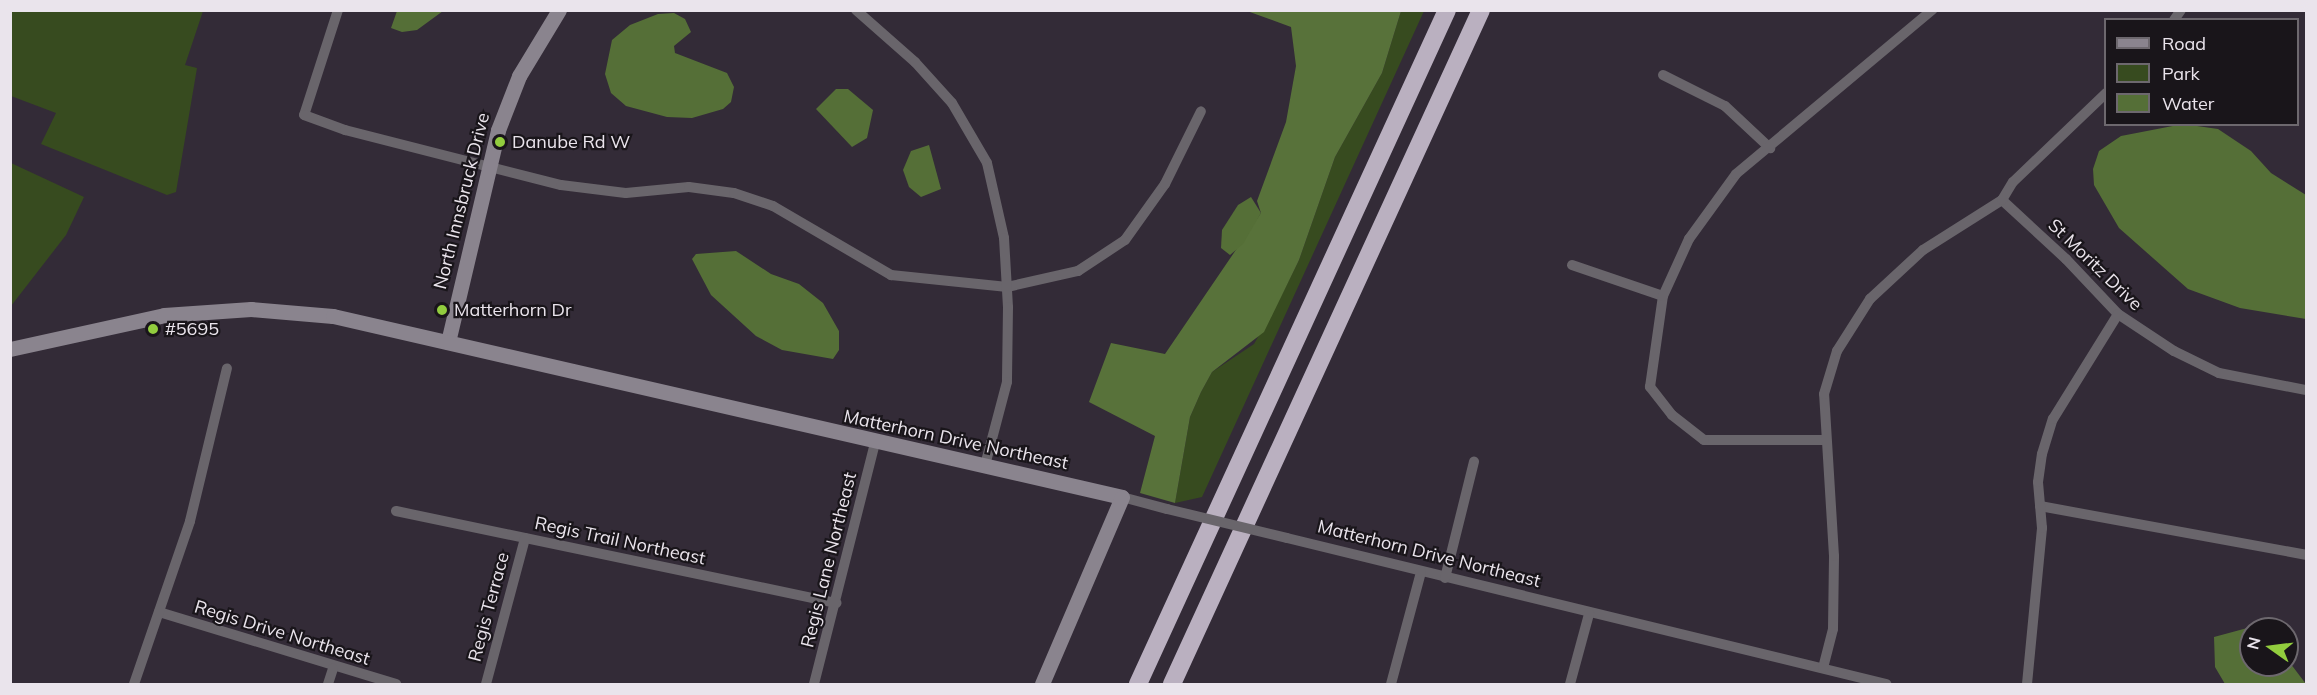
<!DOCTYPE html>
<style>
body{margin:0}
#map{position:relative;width:2317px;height:695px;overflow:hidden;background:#332b37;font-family:Mulish,sans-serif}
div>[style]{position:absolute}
.green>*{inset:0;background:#374b1f}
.forest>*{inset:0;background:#58723a}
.water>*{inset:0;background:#556f37}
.street>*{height:10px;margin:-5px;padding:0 5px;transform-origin:5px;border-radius:5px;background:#69656b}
.secondary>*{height:15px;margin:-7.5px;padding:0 7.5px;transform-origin:7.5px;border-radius:7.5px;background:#8a848e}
.highway>*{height:18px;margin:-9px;padding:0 9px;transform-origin:9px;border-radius:9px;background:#bab0c0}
.street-bridge>*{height:10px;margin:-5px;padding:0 5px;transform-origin:5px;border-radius:5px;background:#69656b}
.dots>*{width:16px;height:16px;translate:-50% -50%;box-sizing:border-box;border:3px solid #19151a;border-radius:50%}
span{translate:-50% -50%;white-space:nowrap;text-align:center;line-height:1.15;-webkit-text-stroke:4.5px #19151a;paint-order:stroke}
.poi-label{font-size:18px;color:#eae4ec}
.left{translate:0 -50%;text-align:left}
.street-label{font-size:18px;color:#eae4ec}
.frame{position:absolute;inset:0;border:12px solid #eae4ec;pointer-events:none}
.legend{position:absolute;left:2104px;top:18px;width:195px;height:108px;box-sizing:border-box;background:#19151a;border:2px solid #6d686e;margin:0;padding:8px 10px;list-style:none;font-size:18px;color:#eae4ec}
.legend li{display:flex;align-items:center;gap:12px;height:30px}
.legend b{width:30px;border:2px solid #6d686e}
.north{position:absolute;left:2239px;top:617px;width:60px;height:60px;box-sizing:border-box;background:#19151a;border:2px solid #6d686e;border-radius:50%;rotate:284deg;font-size:16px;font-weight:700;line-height:24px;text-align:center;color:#eae4ec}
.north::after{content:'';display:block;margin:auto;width:21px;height:27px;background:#92cd3e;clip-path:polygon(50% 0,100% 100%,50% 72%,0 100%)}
</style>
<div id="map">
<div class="green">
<i style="clip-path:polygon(10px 11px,203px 11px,185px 65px,197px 68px,176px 192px,167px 195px,41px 144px,56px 113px,11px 96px)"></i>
<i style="clip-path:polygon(1401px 11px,1424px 11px,1202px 497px,1175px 503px,1190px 417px,1201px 392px,1212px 372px,1254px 344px,1284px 290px,1299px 260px,1335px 157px,1382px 73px)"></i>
<i style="clip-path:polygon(11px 163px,84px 197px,66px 235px,11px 306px)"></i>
</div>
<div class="forest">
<i style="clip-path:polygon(1247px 11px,1401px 11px,1382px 73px,1335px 157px,1299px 260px,1264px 332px,1212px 372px,1201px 392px,1190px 417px,1175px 503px,1140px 493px,1155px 436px,1089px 402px,1111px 343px,1165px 354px,1261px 213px,1257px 201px,1286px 122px,1296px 66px,1291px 27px)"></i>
</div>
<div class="water">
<i style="clip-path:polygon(397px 11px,397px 10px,443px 11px,417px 30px,402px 32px,391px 28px)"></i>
<i style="clip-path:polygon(674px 13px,685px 19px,691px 32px,674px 46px,675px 53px,727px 73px,734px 87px,731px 102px,723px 109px,692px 118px,667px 117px,626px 106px,611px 93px,605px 74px,612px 40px,630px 25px,658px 14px)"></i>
<i style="clip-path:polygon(836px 89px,848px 89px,873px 110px,867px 138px,852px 147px,816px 109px)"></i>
<i style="clip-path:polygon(2183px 124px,2218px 129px,2251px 151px,2271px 173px,2306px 195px,2306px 319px,2240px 308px,2188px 289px,2119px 228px,2094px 185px,2093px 169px,2099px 151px,2121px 136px)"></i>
<i style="clip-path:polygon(929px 145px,941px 189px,921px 197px,909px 187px,903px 170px,911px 151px)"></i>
<i style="clip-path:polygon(1251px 197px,1261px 213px,1243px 244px,1230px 255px,1221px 248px,1222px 230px,1238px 205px)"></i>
<i style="clip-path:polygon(736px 251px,771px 274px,799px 284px,823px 303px,839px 331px,839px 350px,833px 359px,782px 350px,756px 336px,711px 295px,692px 259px,696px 254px)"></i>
<i style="clip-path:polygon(2251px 627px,2251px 665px,2287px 665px,2287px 659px,2306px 684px,2225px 684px,2215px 667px,2214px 637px)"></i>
</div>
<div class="street">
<i style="left:338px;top:10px;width:110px;rotate:107.9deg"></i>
<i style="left:304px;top:115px;width:44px;rotate:20.1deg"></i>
<i style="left:345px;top:130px;width:223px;rotate:14.3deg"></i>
<i style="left:561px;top:185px;width:65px;rotate:7deg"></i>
<i style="left:626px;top:193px;width:63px;rotate:-5.4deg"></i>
<i style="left:689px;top:187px;width:45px;rotate:7.6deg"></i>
<i style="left:734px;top:193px;width:41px;rotate:18.4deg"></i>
<i style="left:773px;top:206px;width:137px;rotate:30.3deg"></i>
<i style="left:891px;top:275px;width:117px;rotate:5.9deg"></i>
<i style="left:1007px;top:287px;width:73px;rotate:-12.7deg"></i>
<i style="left:1078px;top:271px;width:56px;rotate:-33.4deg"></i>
<i style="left:1125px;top:240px;width:69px;rotate:-54.5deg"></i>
<i style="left:1165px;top:184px;width:81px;rotate:-63.7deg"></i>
<i style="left:856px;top:10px;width:79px;rotate:41.4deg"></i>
<i style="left:915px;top:62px;width:55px;rotate:47.9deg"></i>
<i style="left:952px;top:103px;width:69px;rotate:59.7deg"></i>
<i style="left:987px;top:163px;width:77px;rotate:77.2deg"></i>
<i style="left:1004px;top:238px;width:69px;rotate:86.7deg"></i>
<i style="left:1008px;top:307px;width:75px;rotate:90.8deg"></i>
<i style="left:1007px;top:382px;width:86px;rotate:104.8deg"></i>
<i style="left:2174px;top:20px;width:12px;rotate:-55deg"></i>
<i style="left:1663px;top:75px;width:69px;rotate:26.6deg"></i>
<i style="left:1725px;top:106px;width:62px;rotate:43deg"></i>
<i style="left:2002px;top:200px;width:87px;rotate:42.7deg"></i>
<i style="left:2066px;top:259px;width:76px;rotate:46.6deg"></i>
<i style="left:2118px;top:314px;width:67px;rotate:33.5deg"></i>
<i style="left:2174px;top:351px;width:50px;rotate:26.1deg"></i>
<i style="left:2219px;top:373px;width:89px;rotate:11.1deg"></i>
<i style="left:1572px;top:265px;width:96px;rotate:18.8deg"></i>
<i style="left:1824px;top:440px;width:120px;rotate:180deg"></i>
<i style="left:1704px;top:440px;width:41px;rotate:-142deg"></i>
<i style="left:1672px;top:415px;width:36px;rotate:-128deg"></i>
<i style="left:1650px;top:387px;width:92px;rotate:-81.9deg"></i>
<i style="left:1663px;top:296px;width:63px;rotate:-65.5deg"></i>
<i style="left:1689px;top:239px;width:80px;rotate:-54.1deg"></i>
<i style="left:1736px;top:174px;width:256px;rotate:-39.9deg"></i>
<i style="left:1122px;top:497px;width:47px;rotate:14.9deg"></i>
<i style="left:2040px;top:506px;width:270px;rotate:10.4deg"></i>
<i style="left:396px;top:511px;width:450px;rotate:11.8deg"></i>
<i style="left:1287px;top:538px;width:617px;rotate:13.7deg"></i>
<i style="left:1445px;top:578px;width:120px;rotate:-76deg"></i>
<i style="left:159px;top:612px;width:248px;rotate:16.9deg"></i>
<i style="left:1823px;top:668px;width:40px;rotate:-75.6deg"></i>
<i style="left:1833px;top:629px;width:73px;rotate:-89.2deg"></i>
<i style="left:1834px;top:556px;width:162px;rotate:-93.5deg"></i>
<i style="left:1824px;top:394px;width:45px;rotate:-73.2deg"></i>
<i style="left:1837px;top:351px;width:62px;rotate:-57.6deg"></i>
<i style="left:1870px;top:299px;width:72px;rotate:-42.8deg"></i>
<i style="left:1923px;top:250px;width:93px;rotate:-32.3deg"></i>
<i style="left:2002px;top:200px;width:21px;rotate:-59deg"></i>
<i style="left:2013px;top:182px;width:129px;rotate:-43.7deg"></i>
<i style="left:134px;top:684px;width:172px;rotate:-71deg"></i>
<i style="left:190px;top:521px;width:157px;rotate:-76.4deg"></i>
<i style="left:328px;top:684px;width:16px;rotate:-72deg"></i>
<i style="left:486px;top:684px;width:151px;rotate:-75deg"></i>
<i style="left:814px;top:684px;width:249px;rotate:-75.8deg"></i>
<i style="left:1391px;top:684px;width:116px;rotate:-75deg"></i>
<i style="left:1570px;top:684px;width:73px;rotate:-74.8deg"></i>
<i style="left:2027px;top:684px;width:157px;rotate:-84.5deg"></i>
<i style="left:2042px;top:528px;width:46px;rotate:-95deg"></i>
<i style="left:2038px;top:482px;width:28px;rotate:-82deg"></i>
<i style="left:2042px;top:454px;width:37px;rotate:-73deg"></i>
<i style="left:2053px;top:419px;width:123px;rotate:-58.2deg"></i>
</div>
<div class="secondary">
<i style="left:448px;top:342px;width:218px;rotate:-76.7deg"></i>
<i style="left:498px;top:130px;width:58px;rotate:-68.7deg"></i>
<i style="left:519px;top:76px;width:77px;rotate:-58.8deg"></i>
<i style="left:10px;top:349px;width:158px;rotate:-12.4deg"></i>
<i style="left:164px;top:315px;width:87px;rotate:-3.9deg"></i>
<i style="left:251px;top:309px;width:82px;rotate:4.9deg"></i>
<i style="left:333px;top:316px;width:809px;rotate:12.92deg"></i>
<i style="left:1122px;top:497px;width:203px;rotate:113.2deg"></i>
</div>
<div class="highway">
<i style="left:1138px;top:684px;width:741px;rotate:-65.37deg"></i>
<i style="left:1172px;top:684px;width:741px;rotate:-65.37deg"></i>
</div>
<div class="street-bridge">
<i style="left:1167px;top:509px;width:123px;rotate:13.6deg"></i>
</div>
<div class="dots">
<i style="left:500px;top:142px;background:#92cd3e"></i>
<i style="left:442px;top:310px;background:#92cd3e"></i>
<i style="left:153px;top:329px;background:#92cd3e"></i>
</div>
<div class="poi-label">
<span class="left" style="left:512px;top:142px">Danube Rd W</span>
<span class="left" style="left:454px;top:310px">Matterhorn Dr</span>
<span class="left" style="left:165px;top:329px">#5695</span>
</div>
<div class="street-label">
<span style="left:462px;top:201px;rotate:-76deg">North Innsbruck Drive</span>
<span style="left:2095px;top:265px;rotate:44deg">St Moritz Drive</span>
<span style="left:956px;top:440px;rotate:12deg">Matterhorn Drive Northeast</span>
<span style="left:620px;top:541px;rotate:12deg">Regis Trail Northeast</span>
<span style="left:1429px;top:554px;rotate:14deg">Matterhorn Drive Northeast</span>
<span style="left:829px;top:560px;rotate:-76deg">Regis Lane Northeast</span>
<span style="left:489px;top:607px;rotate:-75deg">Regis Terrace</span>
<span style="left:282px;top:633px;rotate:17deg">Regis Drive Northeast</span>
</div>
<div class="frame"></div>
<ul class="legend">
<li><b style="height:8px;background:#8a848e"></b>Road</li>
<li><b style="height:16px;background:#374b1f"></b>Park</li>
<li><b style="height:16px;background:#556f37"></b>Water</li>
</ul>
<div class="north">N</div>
</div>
